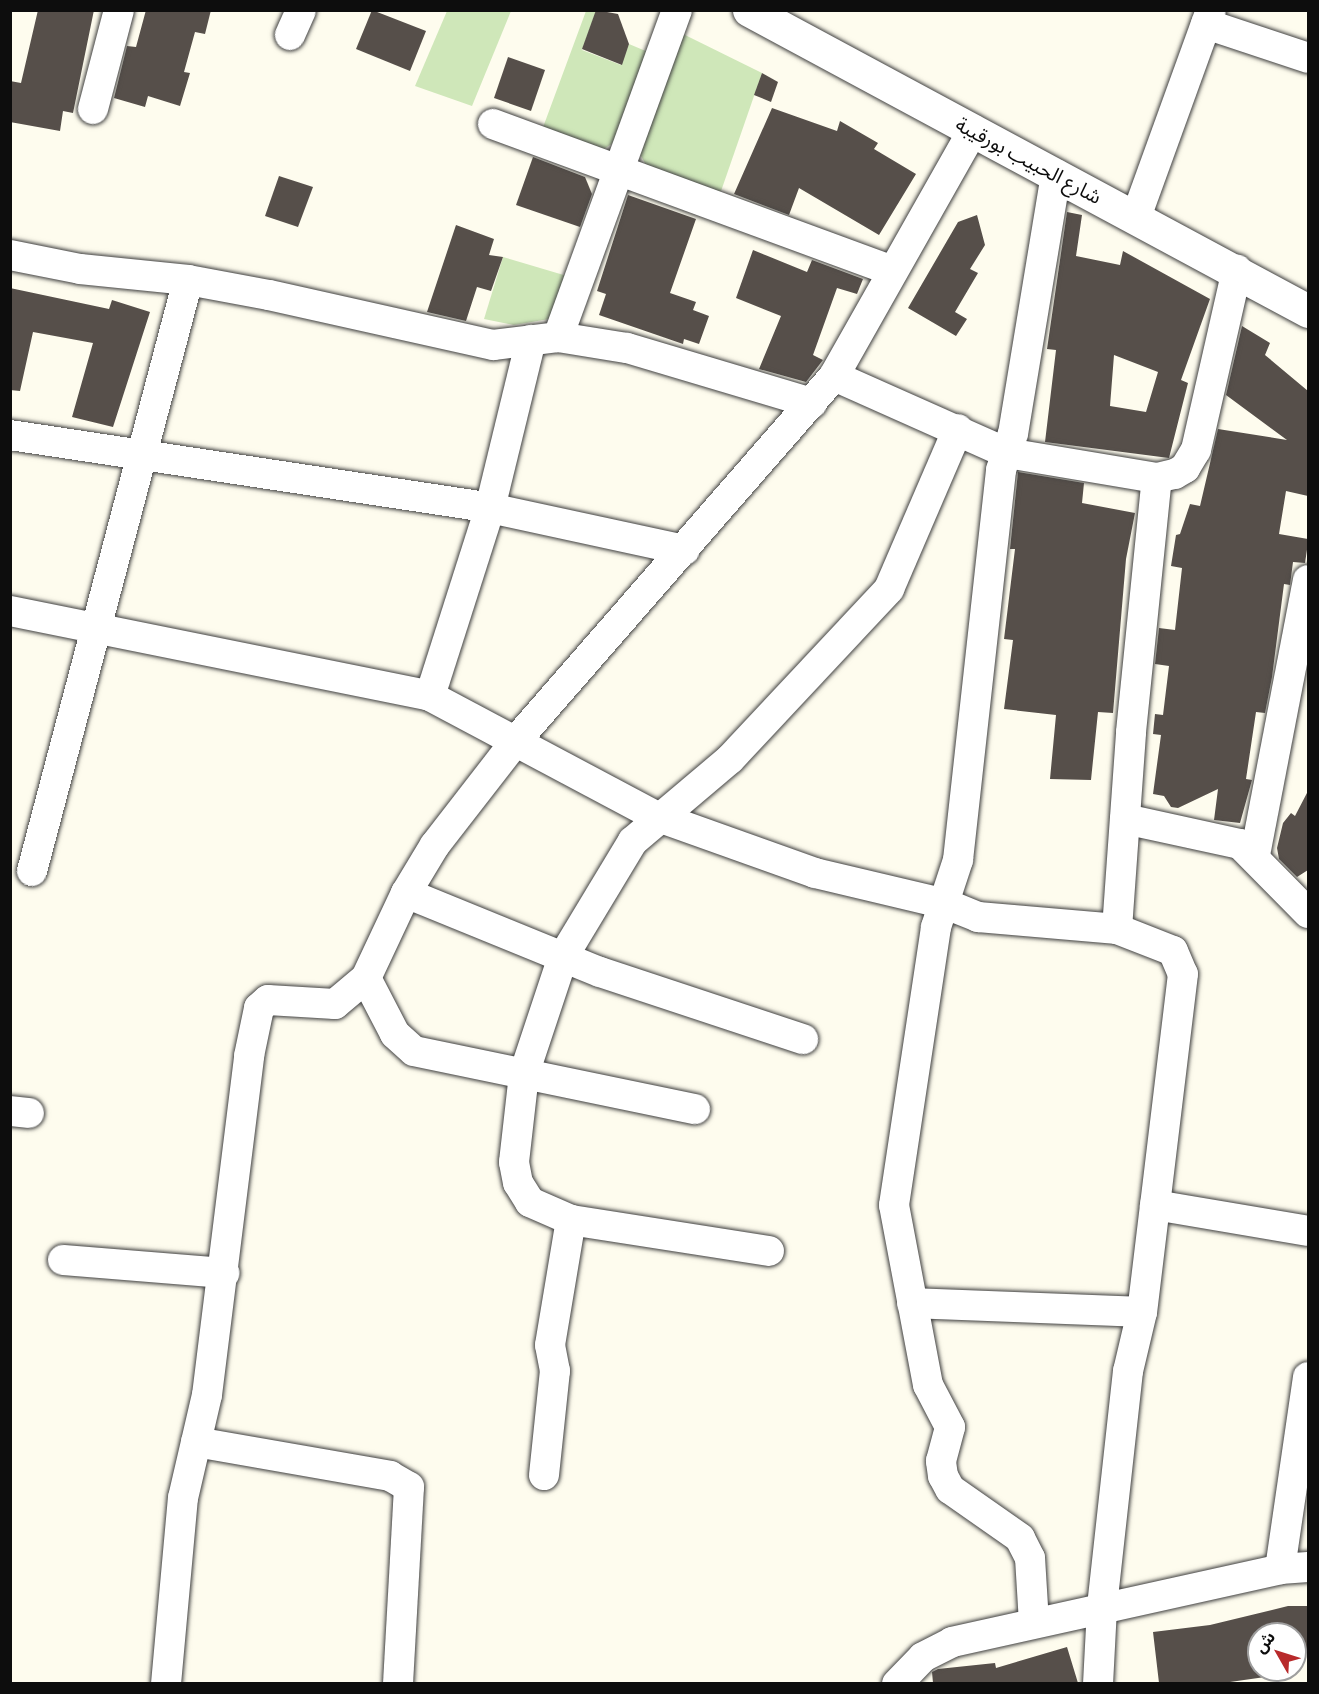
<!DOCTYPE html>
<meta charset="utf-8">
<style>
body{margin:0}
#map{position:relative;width:1319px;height:1694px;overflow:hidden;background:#fefcee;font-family:"IBM Plex Serif","Noto Sans Arabic",serif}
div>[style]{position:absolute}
.green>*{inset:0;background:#cfe7b9}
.building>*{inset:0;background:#564f4a}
.roads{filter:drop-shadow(0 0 2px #404040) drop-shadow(0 0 2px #404040)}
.minor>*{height:30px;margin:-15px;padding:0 15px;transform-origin:15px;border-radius:15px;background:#fff}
.tertiary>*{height:33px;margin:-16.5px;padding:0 16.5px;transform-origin:16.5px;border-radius:16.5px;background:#fff}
span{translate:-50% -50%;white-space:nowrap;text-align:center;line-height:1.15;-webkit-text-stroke:6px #fff;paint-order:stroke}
.street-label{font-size:20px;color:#0d0d0d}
.frame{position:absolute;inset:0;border:12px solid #0d0d0d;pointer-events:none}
.north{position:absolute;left:1247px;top:1622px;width:60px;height:60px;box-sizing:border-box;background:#fff;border:2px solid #9e9e9e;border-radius:50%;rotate:309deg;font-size:16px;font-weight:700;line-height:24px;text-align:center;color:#0d0d0d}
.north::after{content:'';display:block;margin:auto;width:21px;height:27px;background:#b82a2b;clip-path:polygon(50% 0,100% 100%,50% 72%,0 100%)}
</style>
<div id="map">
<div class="green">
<i style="clip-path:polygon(447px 11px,511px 11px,472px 106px,415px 86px)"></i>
<i style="clip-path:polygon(586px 11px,596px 11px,582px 50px,621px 65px,629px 44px,648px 52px,616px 141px,601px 151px,542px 130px)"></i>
<i style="clip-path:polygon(683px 34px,762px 73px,720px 194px,646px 165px,640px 154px)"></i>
<i style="clip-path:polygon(503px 257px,567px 276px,549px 319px,514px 325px,484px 319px)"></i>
</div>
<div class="building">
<i style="clip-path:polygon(38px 10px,94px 10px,73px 113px,63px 111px,60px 131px,10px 122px,10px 81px,21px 83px)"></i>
<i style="clip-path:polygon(146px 10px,211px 10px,205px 34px,195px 32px,184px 72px,190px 73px,180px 106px,148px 96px,145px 107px,114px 98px,127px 46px,136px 47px)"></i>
<i style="clip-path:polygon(372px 10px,426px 31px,410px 71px,356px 49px)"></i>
<i style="clip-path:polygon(596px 10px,618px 14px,629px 44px,622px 65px,582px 49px)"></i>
<i style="clip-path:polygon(508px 57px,545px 70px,531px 111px,494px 98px)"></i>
<i style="clip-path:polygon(762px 73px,778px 82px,771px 102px,754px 95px)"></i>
<i style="clip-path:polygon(772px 108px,837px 131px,840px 121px,878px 143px,874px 149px,916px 174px,879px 235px,799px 188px,789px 215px,734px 194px)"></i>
<i style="clip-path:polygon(533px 157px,585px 177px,592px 194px,580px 227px,516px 205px)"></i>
<i style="clip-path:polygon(279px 176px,313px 187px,298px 227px,265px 216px)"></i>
<i style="clip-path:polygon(628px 195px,696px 219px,670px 293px,696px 302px,693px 310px,709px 316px,699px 344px,684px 339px,683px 344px,599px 315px,606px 294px,597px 291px)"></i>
<i style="clip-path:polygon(evenodd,1067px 212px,1082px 215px,1076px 256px,1120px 265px,1123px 251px,1210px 299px,1181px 380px,1188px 383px,1169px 458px,1045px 442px,1056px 350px,1047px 349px,1067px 212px,1114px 355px,1158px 372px,1146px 412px,1110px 406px,1114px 355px)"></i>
<i style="clip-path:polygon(977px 215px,985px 245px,970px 269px,978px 273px,955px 312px,967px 319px,956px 336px,908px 308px,958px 222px)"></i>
<i style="clip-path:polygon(456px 225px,494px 239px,489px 255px,503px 257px,491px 291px,477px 287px,466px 321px,427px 312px)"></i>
<i style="clip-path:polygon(753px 250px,807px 272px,812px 260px,863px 279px,857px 294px,837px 288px,813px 355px,823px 360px,806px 382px,759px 369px,781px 316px,736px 298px)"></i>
<i style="clip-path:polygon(10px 288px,109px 309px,112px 300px,150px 312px,113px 427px,72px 417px,93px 343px,33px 332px,20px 391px,10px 390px)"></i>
<i style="clip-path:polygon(1242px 326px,1270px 343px,1265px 355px,1308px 391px,1308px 496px,1286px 491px,1279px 534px,1308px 539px,1308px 543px,1305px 563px,1293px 562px,1290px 585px,1284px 584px,1272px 677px,1265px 713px,1256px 712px,1246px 779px,1252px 780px,1240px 823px,1214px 820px,1218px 789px,1178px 808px,1171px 807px,1164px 796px,1153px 794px,1161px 735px,1153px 734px,1155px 714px,1163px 715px,1169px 666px,1155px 664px,1159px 628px,1175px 630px,1182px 568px,1171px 566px,1176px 535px,1180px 534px,1190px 504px,1200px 506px,1218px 429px,1287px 440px,1226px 395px)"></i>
<i style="clip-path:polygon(1018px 472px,1084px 483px,1082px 503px,1135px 513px,1126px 559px,1113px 713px,1098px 712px,1091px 780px,1050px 779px,1056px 715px,1004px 709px,1013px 640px,1004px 639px,1015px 549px,1010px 549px)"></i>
<i style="clip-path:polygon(1308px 791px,1308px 870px,1297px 877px,1279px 859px,1277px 848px,1283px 823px,1291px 813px,1295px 816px)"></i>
<i style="clip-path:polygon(1288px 1606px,1308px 1606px,1308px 1652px,1295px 1652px,1295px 1634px,1259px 1634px,1259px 1670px,1286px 1670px,1287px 1674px,1223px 1683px,1159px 1683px,1153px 1632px,1210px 1625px)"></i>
<i style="clip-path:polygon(1067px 1647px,1078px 1683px,933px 1683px,932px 1672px,938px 1669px,995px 1663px,996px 1668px)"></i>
</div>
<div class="roads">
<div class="minor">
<i style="left:1206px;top:24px;width:108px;rotate:18.4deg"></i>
<i style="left:290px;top:35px;width:27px;rotate:-66deg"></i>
<i style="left:93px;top:109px;width:102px;rotate:-75.3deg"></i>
<i style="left:493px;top:124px;width:425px;rotate:20.2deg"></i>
<i style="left:1136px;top:217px;width:220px;rotate:-70.1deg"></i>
<i style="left:10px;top:255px;width:71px;rotate:11.3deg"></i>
<i style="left:80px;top:269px;width:109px;rotate:5.8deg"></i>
<i style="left:188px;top:280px;width:82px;rotate:10.5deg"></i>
<i style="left:269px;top:295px;width:230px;rotate:12.6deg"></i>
<i style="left:493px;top:345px;width:65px;rotate:-7deg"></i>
<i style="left:558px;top:337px;width:70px;rotate:9.1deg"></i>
<i style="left:627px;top:348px;width:193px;rotate:16.6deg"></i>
<i style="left:558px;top:337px;width:348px;rotate:-70deg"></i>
<i style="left:834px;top:376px;width:189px;rotate:24deg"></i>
<i style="left:1007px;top:453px;width:152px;rotate:9.5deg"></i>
<i style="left:1157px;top:478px;width:18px;rotate:-13deg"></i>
<i style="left:1175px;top:474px;width:12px;rotate:-31deg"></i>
<i style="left:1185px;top:468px;width:21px;rotate:-59deg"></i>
<i style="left:1196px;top:450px;width:185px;rotate:-77.2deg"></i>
<i style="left:10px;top:435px;width:486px;rotate:8.6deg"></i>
<i style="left:490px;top:508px;width:199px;rotate:12.2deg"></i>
<i style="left:10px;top:611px;width:429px;rotate:11.4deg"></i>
<i style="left:430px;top:696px;width:258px;rotate:28deg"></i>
<i style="left:658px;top:817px;width:167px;rotate:19.6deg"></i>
<i style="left:815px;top:873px;width:135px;rotate:13.3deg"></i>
<i style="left:946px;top:904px;width:35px;rotate:22deg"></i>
<i style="left:978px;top:917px;width:140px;rotate:4.9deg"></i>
<i style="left:1117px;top:929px;width:60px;rotate:21.4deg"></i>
<i style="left:1173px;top:951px;width:25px;rotate:67deg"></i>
<i style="left:1183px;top:974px;width:340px;rotate:96.9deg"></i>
<i style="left:1142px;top:1312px;width:61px;rotate:103.3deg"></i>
<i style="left:1128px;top:1371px;width:238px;rotate:96.3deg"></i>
<i style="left:1102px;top:1608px;width:76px;rotate:93deg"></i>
<i style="left:430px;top:696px;width:197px;rotate:-72.3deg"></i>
<i style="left:490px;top:508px;width:173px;rotate:-76.3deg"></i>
<i style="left:1125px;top:819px;width:118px;rotate:12.3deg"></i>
<i style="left:1240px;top:844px;width:97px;rotate:45.4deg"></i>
<i style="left:1255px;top:855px;width:280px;rotate:-79.1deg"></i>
<i style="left:32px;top:871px;width:611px;rotate:-75.21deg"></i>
<i style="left:406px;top:893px;width:209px;rotate:22.2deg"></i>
<i style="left:600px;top:972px;width:214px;rotate:18.3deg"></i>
<i style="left:1117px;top:929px;width:197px;rotate:-85.9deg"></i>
<i style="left:1131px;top:732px;width:255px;rotate:-84.2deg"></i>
<i style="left:366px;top:978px;width:63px;rotate:62.6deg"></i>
<i style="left:395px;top:1034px;width:25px;rotate:42deg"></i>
<i style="left:414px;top:1051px;width:287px;rotate:11.7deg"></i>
<i style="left:10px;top:1111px;width:19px;rotate:6deg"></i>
<i style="left:1155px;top:1205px;width:155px;rotate:9.6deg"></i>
<i style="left:769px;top:1251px;width:200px;rotate:-171.1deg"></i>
<i style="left:571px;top:1220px;width:45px;rotate:-156.3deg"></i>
<i style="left:530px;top:1202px;width:22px;rotate:-122deg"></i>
<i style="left:518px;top:1183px;width:21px;rotate:-101deg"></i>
<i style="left:514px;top:1162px;width:89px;rotate:-83.5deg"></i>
<i style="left:524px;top:1074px;width:123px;rotate:-71.6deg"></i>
<i style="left:563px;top:957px;width:135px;rotate:-58.9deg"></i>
<i style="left:633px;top:841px;width:127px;rotate:-40.2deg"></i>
<i style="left:730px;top:759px;width:233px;rotate:-46.9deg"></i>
<i style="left:889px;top:589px;width:174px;rotate:-66.7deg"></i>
<i style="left:63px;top:1260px;width:162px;rotate:4.6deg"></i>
<i style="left:912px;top:1303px;width:230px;rotate:2.2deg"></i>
<i style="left:196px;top:1442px;width:197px;rotate:9.9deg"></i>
<i style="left:390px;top:1476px;width:22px;rotate:30deg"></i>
<i style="left:409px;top:1487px;width:197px;rotate:93.2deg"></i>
<i style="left:544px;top:1475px;width:105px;rotate:-84deg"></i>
<i style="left:555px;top:1371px;width:26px;rotate:-101deg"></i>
<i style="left:550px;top:1345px;width:127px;rotate:-80.5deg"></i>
<i style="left:1280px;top:1569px;width:194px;rotate:-81.7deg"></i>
<i style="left:1034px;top:1623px;width:65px;rotate:-93.5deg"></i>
<i style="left:1030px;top:1558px;width:22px;rotate:-117deg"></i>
<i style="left:1020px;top:1538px;width:85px;rotate:-145deg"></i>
<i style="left:950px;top:1489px;width:15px;rotate:-118deg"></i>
<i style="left:943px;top:1476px;width:15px;rotate:-98deg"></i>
<i style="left:941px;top:1461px;width:35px;rotate:-75deg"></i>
<i style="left:950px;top:1427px;width:47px;rotate:-117.6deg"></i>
<i style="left:928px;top:1385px;width:183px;rotate:-100.7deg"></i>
<i style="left:894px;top:1205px;width:281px;rotate:-81.4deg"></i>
<i style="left:936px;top:927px;width:71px;rotate:-71.8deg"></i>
<i style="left:958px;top:860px;width:392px;rotate:-83.7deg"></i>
<i style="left:1001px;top:470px;width:38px;rotate:-72deg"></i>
<i style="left:1013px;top:434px;width:263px;rotate:-80.6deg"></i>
<i style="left:166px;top:1684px;width:187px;rotate:-84.8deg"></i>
<i style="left:183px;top:1498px;width:106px;rotate:-76.9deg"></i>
<i style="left:207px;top:1395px;width:342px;rotate:-82.9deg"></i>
<i style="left:249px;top:1056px;width:49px;rotate:-78.2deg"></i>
<i style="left:259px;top:1008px;width:12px;rotate:-42deg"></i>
<i style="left:268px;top:1000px;width:67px;rotate:3.4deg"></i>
<i style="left:335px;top:1004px;width:40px;rotate:-40deg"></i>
<i style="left:366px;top:978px;width:94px;rotate:-64.8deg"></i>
<i style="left:406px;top:893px;width:56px;rotate:-58.9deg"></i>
<i style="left:435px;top:845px;width:129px;rotate:-52.2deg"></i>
<i style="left:514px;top:743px;width:487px;rotate:-48.9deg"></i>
<i style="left:834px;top:376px;width:283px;rotate:-60.5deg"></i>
<i style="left:897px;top:1684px;width:37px;rotate:-46deg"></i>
<i style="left:923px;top:1657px;width:33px;rotate:-27deg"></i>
<i style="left:952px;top:1642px;width:336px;rotate:-12.5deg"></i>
<i style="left:1280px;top:1569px;width:28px;rotate:-4deg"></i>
</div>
<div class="tertiary">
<i style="left:749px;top:10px;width:635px;rotate:28.3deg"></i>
</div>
</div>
<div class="street-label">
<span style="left:1029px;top:160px;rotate:28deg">شارع الحبيب بورقيبة</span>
</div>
<div class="frame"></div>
<div class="north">ش</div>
</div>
